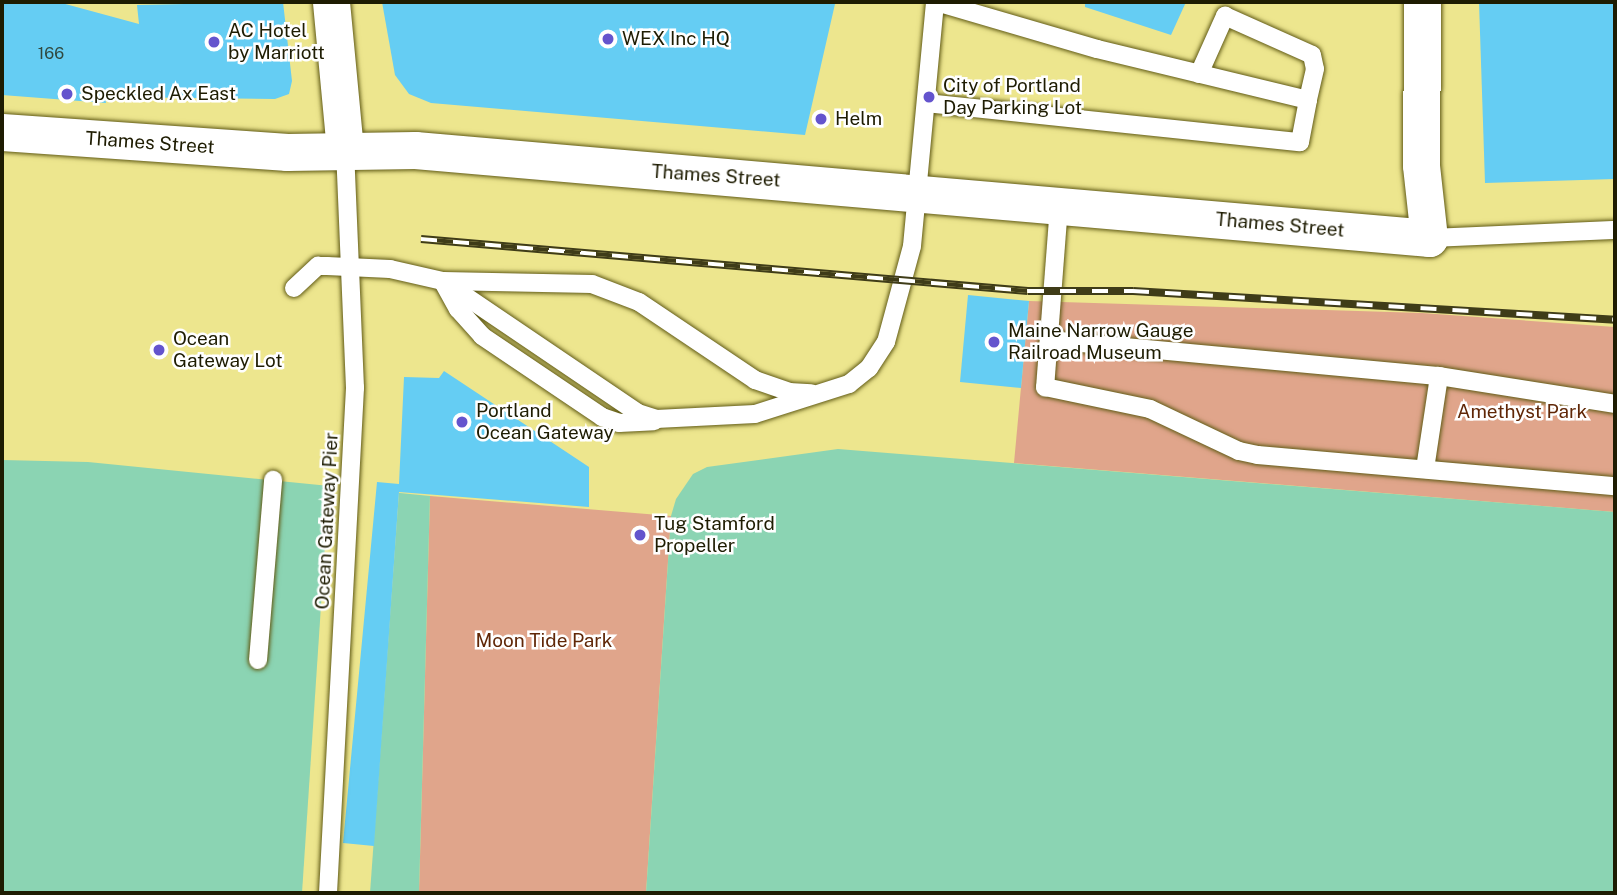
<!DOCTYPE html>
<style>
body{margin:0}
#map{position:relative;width:1617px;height:895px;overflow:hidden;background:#ede68e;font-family:"Public Sans",sans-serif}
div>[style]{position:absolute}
.green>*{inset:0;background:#e0a58b}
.water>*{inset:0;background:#8bd4b3}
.pier>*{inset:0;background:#ede68e}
.building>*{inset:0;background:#65cdf3}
.roads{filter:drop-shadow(0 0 2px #615b16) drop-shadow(0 0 2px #615b16)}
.lane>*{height:18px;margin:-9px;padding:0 9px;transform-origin:9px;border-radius:9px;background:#fff}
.street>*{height:37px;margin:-18.5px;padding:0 18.5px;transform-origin:18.5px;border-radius:18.5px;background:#fff}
.rail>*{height:8px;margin-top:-4px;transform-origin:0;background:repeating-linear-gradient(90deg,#fff 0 16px,#3f3c18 0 32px);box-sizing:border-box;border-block:2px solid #3f3c18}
.dots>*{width:19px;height:19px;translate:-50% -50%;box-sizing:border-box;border:4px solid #fff;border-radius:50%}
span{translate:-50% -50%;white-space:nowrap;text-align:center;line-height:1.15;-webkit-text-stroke:5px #fff;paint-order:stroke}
.number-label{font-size:16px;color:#30483e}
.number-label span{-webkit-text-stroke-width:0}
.poi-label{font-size:19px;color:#1e1c02}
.left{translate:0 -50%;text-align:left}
.street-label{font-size:19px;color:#1e1c02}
.park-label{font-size:19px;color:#602707}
.frame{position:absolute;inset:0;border:4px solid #1e1c02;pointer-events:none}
</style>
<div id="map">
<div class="green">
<i style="clip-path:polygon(1029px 301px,1422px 313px,1615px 327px,1615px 512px,1014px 463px)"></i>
<i style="clip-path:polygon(430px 496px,671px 516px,646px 893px,419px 893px)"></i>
</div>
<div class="water">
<i style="clip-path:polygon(838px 449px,1615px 512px,1615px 893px,646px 893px,671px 516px,676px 499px,693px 474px,707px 467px)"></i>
<i style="clip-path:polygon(2px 460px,88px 462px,430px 496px,419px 893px,2px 893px)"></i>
</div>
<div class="pier">
<i style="clip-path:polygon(329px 485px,399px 492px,370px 893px,302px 893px)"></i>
</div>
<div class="building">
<i style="clip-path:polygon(2px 2px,58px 2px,139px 24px,137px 5px,283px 2px,292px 81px,289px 94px,275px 99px,105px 97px,106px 103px,2px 95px)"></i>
<i style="clip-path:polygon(382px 2px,811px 2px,835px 4px,805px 135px,431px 103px,409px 94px,395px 75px)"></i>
<i style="clip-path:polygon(1085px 2px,1186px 2px,1171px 35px,1085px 7px)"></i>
<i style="clip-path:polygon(1479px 2px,1615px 2px,1615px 179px,1485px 183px)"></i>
<i style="clip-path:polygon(968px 295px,1029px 301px,1021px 388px,960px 382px)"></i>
<i style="clip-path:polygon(444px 371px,589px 467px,589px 507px,399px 492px,374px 846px,343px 843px,377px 482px,399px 484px,404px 377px,439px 378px)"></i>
</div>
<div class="roads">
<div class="lane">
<i style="left:1199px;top:74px;width:64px;rotate:-65.9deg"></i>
<i style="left:1225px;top:16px;width:95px;rotate:24.1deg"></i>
<i style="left:1312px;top:55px;width:14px;rotate:78deg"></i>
<i style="left:1315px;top:69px;width:32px;rotate:103deg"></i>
<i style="left:926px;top:103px;width:376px;rotate:6deg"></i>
<i style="left:1300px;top:142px;width:43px;rotate:-79.2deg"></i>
<i style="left:1308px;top:100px;width:217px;rotate:-166.4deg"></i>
<i style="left:1097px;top:49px;width:168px;rotate:-163.7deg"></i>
<i style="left:1059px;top:206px;width:182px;rotate:94.4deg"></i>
<i style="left:1045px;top:387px;width:107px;rotate:11.8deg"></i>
<i style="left:1150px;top:409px;width:98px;rotate:25.3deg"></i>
<i style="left:1239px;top:451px;width:19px;rotate:12deg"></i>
<i style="left:1258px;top:455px;width:358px;rotate:5deg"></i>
<i style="left:1429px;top:238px;width:186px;rotate:-2.5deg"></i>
<i style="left:443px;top:281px;width:235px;rotate:34.1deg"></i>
<i style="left:638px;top:413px;width:19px;rotate:18deg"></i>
<i style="left:656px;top:419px;width:99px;rotate:-2.9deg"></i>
<i style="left:755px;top:414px;width:99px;rotate:-17.7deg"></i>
<i style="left:849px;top:384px;width:26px;rotate:-39deg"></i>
<i style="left:869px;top:368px;width:31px;rotate:-57deg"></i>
<i style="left:886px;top:342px;width:99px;rotate:-74.8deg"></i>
<i style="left:912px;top:246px;width:245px;rotate:-84.6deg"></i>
<i style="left:444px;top:284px;width:29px;rotate:61deg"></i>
<i style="left:458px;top:309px;width:36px;rotate:48deg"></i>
<i style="left:482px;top:336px;width:145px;rotate:34deg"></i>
<i style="left:602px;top:417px;width:18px;rotate:19deg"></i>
<i style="left:619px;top:423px;width:35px;rotate:-3deg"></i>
<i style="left:294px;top:288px;width:33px;rotate:-43deg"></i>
<i style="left:318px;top:266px;width:9px"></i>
<i style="left:327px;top:266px;width:63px;rotate:2.7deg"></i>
<i style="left:390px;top:269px;width:54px;rotate:12.8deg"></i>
<i style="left:443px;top:281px;width:149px;rotate:1.2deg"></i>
<i style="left:592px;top:284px;width:50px;rotate:21deg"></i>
<i style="left:639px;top:302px;width:140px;rotate:33.9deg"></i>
<i style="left:755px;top:380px;width:36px;rotate:19deg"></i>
<i style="left:789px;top:392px;width:22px;rotate:3deg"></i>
<i style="left:1050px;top:340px;width:391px;rotate:5.3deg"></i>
<i style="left:1439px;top:376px;width:178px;rotate:9deg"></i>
<i style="left:1425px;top:469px;width:94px;rotate:-81.4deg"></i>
<i style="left:258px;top:660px;width:181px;rotate:-85.2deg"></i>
<i style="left:328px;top:893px;width:506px;rotate:-86.94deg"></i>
<i style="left:355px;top:388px;width:237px;rotate:-92.4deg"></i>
</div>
<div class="street">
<i style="left:331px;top:2px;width:150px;rotate:84.6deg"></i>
<i style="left:2px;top:132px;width:286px;rotate:4deg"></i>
<i style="left:287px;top:152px;width:128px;rotate:-0.9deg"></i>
<i style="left:415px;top:150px;width:1018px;rotate:4.96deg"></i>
<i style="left:1429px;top:238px;width:73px;rotate:-96.3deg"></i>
<i style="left:1421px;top:165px;width:163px;rotate:-89.6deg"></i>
</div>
</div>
<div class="rail">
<i style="left:421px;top:239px;width:609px;rotate:4.9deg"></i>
<i style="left:1028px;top:291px;width:105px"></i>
<i style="left:1133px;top:291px;width:483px;rotate:3.4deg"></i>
</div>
<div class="dots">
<i style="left:608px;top:39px;background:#6454cd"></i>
<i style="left:214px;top:42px;background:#6454cd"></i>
<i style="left:67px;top:94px;background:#6454cd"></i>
<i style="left:929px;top:97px;background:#6454cd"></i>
<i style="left:821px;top:119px;background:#6454cd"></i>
<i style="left:994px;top:342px;background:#6454cd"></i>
<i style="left:159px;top:350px;background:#6454cd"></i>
<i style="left:462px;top:422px;background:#6454cd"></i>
<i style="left:640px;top:535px;background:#6454cd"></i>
</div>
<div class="number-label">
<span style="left:51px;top:54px">166</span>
</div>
<div class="poi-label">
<span class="left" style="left:228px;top:42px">AC Hotel<br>by Marriott</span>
<span class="left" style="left:622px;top:39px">WEX Inc HQ</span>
<span class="left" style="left:943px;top:97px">City of Portland<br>Day Parking Lot</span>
<span class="left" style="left:81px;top:94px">Speckled Ax East</span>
<span class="left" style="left:835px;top:119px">Helm</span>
<span class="left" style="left:1008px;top:342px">Maine Narrow Gauge<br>Railroad Museum</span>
<span class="left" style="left:173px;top:350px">Ocean<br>Gateway Lot</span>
<span class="left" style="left:476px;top:422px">Portland<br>Ocean Gateway</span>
<span class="left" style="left:654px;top:535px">Tug Stamford<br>Propeller</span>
</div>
<div class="street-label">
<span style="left:150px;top:143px;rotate:4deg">Thames Street</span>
<span style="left:716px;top:176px;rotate:4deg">Thames Street</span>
<span style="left:1280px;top:225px;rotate:5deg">Thames Street</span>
<span style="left:327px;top:521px;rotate:-87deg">Ocean Gateway Pier</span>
</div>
<div class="park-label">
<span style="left:1522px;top:412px">Amethyst Park</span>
<span style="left:544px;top:641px">Moon Tide Park</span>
</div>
<div class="frame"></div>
</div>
